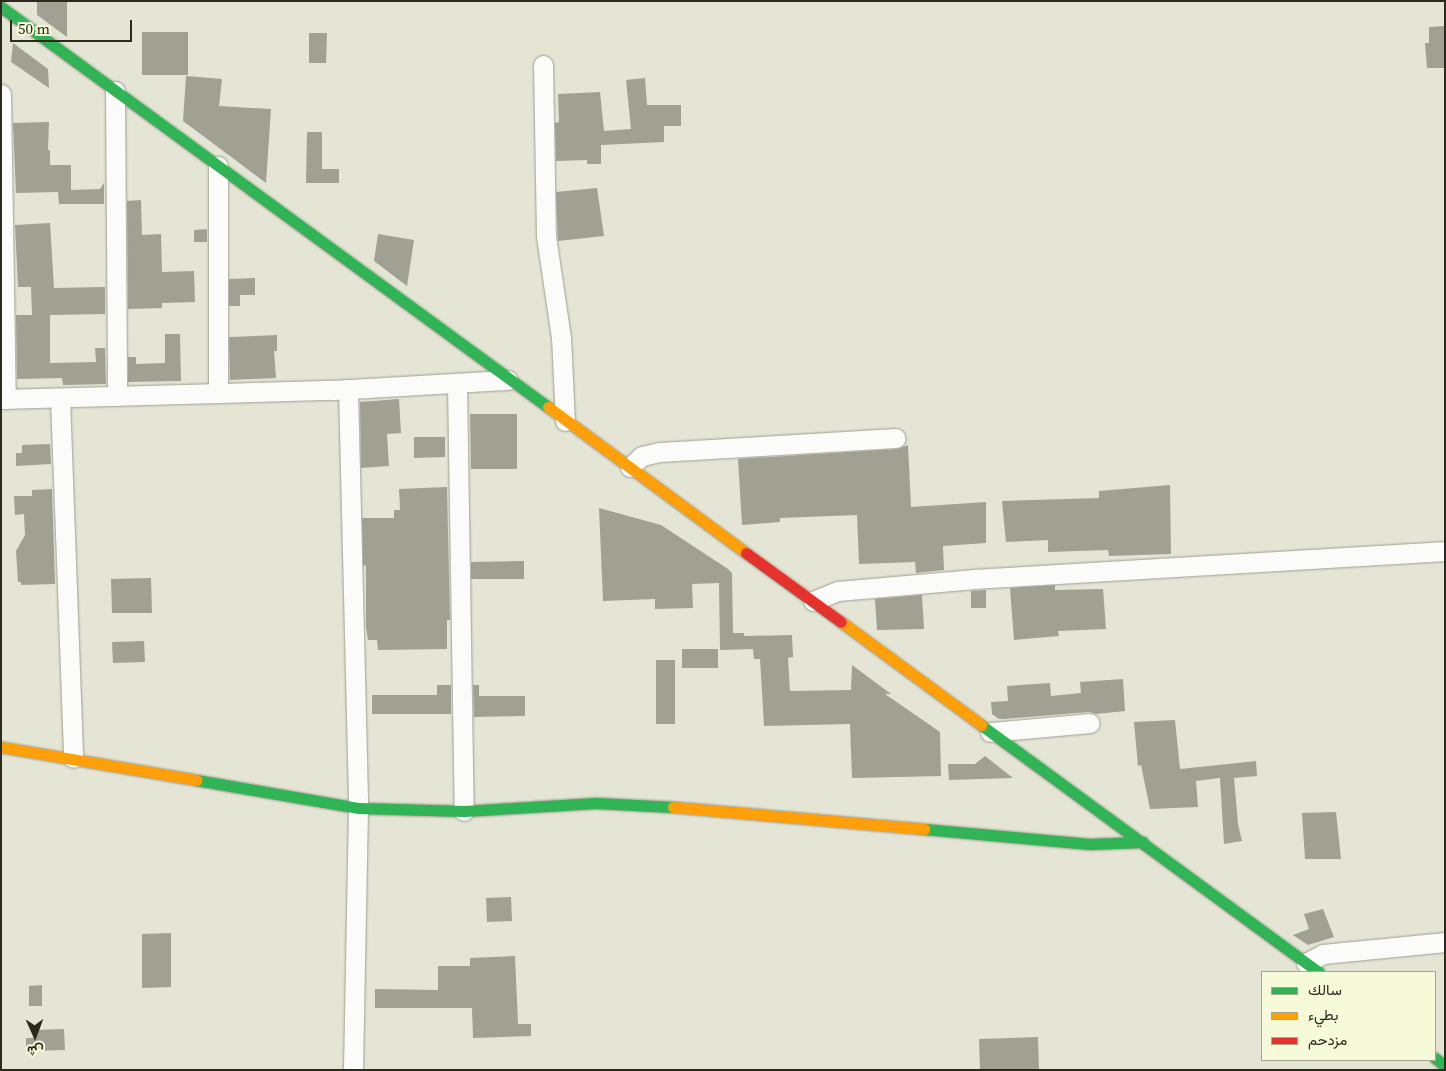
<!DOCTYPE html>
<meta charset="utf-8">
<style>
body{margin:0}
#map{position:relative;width:1446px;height:1071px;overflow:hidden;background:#e4e5d4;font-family:"Source Serif 4",Vazirmatn,serif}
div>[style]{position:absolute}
.building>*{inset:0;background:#a0a193}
.roads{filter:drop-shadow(0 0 1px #9e9f91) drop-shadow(0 0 1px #9e9f91)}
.street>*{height:19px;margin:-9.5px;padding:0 9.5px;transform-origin:9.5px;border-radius:9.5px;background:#fbfbf9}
.fast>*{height:11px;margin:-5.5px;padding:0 5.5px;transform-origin:5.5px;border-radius:5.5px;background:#30b455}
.slow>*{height:11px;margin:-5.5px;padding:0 5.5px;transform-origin:5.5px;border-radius:5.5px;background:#ff9f0a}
.jam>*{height:11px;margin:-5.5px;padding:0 5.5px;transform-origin:5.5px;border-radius:5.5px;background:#e5322d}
span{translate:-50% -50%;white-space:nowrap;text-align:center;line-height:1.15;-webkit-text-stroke:5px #f7fad9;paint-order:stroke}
.frame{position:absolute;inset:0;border:2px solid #2a2b1e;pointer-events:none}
.legend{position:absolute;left:1261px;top:971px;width:175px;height:90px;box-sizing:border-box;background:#f7fad9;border:1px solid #a5a78e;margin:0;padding:6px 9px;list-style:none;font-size:15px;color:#2a2b1e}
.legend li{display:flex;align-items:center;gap:10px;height:25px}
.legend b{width:25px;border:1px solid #a5a78e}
.north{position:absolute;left:10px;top:1011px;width:50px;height:50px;-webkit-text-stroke:4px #f7fad9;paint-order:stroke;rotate:178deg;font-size:14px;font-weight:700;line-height:20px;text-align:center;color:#2a2b1e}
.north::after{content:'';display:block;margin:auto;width:18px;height:22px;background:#2a2b1e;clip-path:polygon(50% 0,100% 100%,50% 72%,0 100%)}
.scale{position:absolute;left:10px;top:20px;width:122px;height:22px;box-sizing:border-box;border:2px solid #2a2b1e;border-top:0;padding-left:6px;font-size:15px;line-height:18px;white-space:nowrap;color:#2a2b1e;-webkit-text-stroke:4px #f7fad9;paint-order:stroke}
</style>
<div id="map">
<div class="building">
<i style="clip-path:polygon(37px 1px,67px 1px,67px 37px,37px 15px)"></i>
<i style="clip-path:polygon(1445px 26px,1445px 68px,1427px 68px,1425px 43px,1429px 43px,1429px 27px)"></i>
<i style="clip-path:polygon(142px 32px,188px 32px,188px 75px,142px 75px)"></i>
<i style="clip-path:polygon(309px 33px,327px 33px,326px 63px,309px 63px)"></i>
<i style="clip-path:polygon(13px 43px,48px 69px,49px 88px,11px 62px)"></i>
<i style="clip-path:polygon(186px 76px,222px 79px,219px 106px,271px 109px,266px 183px,183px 121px)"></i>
<i style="clip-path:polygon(645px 78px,647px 105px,681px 105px,681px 126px,664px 126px,664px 142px,601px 145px,601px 164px,587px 164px,587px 160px,556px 161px,555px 123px,559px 122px,558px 94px,600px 92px,604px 131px,631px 129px,626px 80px)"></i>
<i style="clip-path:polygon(49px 122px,48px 150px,50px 150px,50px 165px,71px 165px,71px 190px,100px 189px,104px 183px,104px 204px,59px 204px,58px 192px,16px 193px,13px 123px)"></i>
<i style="clip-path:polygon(307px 132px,322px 132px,322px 169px,339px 169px,339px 183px,306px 183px)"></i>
<i style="clip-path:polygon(597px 188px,604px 236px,558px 241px,556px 192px)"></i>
<i style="clip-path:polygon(141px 200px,142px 235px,161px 234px,162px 272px,194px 271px,195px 302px,162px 303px,162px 308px,128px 309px,127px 201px)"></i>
<i style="clip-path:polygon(50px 223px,54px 288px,105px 287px,105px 314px,50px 315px,50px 363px,96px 362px,95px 348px,105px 348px,106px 384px,63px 385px,62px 378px,17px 379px,16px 315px,32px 315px,31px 287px,18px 287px,15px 225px)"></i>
<i style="clip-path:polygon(207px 229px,207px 242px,194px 242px,194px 230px)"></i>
<i style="clip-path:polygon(378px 234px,414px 240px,407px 286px,374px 261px)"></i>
<i style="clip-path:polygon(255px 278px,255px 295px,240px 295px,240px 306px,229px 306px,229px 279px)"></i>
<i style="clip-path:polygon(165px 334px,180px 334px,181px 381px,128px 382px,128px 357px,136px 357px,136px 364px,165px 363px)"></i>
<i style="clip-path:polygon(277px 335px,277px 351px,274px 351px,276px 378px,230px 380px,229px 337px)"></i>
<i style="clip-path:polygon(399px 399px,401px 433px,387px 434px,389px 466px,361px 468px,360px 402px)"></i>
<i style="clip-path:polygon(470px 414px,517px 414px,517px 469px,471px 469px)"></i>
<i style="clip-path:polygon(414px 437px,445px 437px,445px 457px,414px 458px)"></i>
<i style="clip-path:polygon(50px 444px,51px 464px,16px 466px,16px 453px,22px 453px,22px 445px)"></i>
<i style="clip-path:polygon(908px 445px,911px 507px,986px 502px,986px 543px,943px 546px,944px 570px,916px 573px,915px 562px,859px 564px,857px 515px,780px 518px,780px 522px,742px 525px,738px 459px,897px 449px)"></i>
<i style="clip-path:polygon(1170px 485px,1171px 554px,1109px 556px,1108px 550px,1048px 552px,1048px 540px,1006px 542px,1002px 501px,1099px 498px,1099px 491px)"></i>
<i style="clip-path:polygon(447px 487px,450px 620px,447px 620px,447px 649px,378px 650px,377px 640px,368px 640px,366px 627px,366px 565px,363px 566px,362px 518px,394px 518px,394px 510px,400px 510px,399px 489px)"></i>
<i style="clip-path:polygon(52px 489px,55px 584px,21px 585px,21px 582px,18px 582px,16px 551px,25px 535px,24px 514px,15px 515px,14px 496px,32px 496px,32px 490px)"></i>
<i style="clip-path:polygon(599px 508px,661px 525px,728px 569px,732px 573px,733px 633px,744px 633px,744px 636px,792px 635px,793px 657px,788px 658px,790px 691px,851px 690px,852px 665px,891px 694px,885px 694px,940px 732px,941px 776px,852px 778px,850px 724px,764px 726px,760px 659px,754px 659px,753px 649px,720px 650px,719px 583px,692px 584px,693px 608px,655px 609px,655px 599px,603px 601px)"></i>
<i style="clip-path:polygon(524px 561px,524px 579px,471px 579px,471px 562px)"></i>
<i style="clip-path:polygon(151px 578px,152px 613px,112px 613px,111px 579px)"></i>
<i style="clip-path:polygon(1055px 585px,1055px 590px,1103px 589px,1106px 629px,1058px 631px,1059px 636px,1014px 640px,1010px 588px)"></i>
<i style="clip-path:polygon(986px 590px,986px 608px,971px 608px,971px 591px)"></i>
<i style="clip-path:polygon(922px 595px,924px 629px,877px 630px,875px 599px)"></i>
<i style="clip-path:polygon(144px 641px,145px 662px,113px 663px,112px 642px)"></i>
<i style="clip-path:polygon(682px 649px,718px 649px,718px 668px,682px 668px)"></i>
<i style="clip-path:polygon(656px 660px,675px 660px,675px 724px,656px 724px)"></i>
<i style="clip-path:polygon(1123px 679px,1125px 711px,1096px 714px,1089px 712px,1004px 719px,999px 719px,992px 714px,991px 702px,1008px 701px,1007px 686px,1050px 683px,1051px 696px,1081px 693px,1080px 682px)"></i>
<i style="clip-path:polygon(437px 685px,451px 685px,451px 714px,372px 714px,372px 695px,437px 695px)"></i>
<i style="clip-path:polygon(473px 685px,479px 685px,479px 696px,525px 696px,525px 716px,474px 717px)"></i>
<i style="clip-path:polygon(1175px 720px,1180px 769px,1256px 761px,1257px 776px,1234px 778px,1238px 824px,1242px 841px,1224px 844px,1220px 778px,1196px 781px,1198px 807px,1150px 809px,1141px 765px,1138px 766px,1134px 722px)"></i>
<i style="clip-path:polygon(985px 756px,1013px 778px,949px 780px,948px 764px,975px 764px)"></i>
<i style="clip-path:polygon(1336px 812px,1341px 859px,1305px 859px,1302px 813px)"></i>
<i style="clip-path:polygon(511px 897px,512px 921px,487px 922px,486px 898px)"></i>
<i style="clip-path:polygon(1323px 909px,1334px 937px,1308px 945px,1293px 935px,1309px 929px,1304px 914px)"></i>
<i style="clip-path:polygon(171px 933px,171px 987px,142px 988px,142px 934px)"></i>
<i style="clip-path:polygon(515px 956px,518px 1024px,531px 1024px,531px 1036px,473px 1038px,472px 1008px,375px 1008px,375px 989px,438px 990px,438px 966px,470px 966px,470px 958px)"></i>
<i style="clip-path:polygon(42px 985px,42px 1006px,29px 1006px,29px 986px)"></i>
<i style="clip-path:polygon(64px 1029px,65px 1050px,26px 1051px,26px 1038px,33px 1038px,33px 1030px)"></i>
<i style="clip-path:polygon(1038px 1037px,1039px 1070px,980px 1070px,979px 1039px)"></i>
</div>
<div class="roads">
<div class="street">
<i style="left:543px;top:65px;width:171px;rotate:89deg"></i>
<i style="left:546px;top:236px;width:102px;rotate:81.6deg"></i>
<i style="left:561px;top:337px;width:84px;rotate:87.3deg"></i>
<i style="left:115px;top:91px;width:305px;rotate:89.6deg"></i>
<i style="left:1px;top:94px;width:305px;rotate:89.1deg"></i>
<i style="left:218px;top:166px;width:227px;rotate:90deg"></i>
<i style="left:457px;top:383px;width:428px;rotate:89.1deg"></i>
<i style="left:348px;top:389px;width:419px;rotate:88.6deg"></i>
<i style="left:358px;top:808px;width:262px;rotate:91.1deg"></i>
<i style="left:60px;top:398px;width:360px;rotate:87.9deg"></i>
<i style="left:1px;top:399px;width:332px;rotate:-1.6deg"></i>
<i style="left:333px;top:390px;width:175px;rotate:-3.3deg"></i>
<i style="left:630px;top:467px;width:16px;rotate:-43deg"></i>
<i style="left:642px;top:456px;width:18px;rotate:-13deg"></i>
<i style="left:660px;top:452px;width:236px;rotate:-3.4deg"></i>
<i style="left:813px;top:601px;width:27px;rotate:-22deg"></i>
<i style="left:838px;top:591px;width:137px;rotate:-5deg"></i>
<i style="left:974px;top:579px;width:472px;rotate:-3.4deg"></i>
<i style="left:990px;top:732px;width:100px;rotate:-5.1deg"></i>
<i style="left:1306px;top:963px;width:19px;rotate:-28deg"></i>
<i style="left:1323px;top:954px;width:123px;rotate:-5.6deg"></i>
</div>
<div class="fast">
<i style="left:1px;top:7px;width:678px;rotate:36.18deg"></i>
<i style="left:981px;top:725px;width:419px;rotate:36.2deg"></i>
<i style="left:196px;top:780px;width:164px;rotate:9.8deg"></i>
<i style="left:358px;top:808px;width:106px;rotate:1.6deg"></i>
<i style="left:464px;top:811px;width:132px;rotate:-3.5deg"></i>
<i style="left:596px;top:803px;width:77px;rotate:3deg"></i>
<i style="left:924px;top:829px;width:166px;rotate:5.2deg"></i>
<i style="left:1089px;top:844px;width:54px;rotate:-2.1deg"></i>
<i style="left:1435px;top:1058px;width:13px;rotate:39deg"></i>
</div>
<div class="slow">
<i style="left:548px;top:407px;width:246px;rotate:36.4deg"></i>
<i style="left:841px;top:622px;width:174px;rotate:36.3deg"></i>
<i style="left:1px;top:747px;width:198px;rotate:9.6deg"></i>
<i style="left:673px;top:807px;width:252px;rotate:5deg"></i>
</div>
<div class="jam">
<i style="left:746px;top:553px;width:117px;rotate:36deg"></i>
</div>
</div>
<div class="frame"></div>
<ul class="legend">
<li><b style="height:6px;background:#30b455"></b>سالك</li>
<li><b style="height:6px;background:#ff9f0a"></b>بطيء</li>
<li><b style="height:6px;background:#e5322d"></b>مزدحم</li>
</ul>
<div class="north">ش</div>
<div class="scale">50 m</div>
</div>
